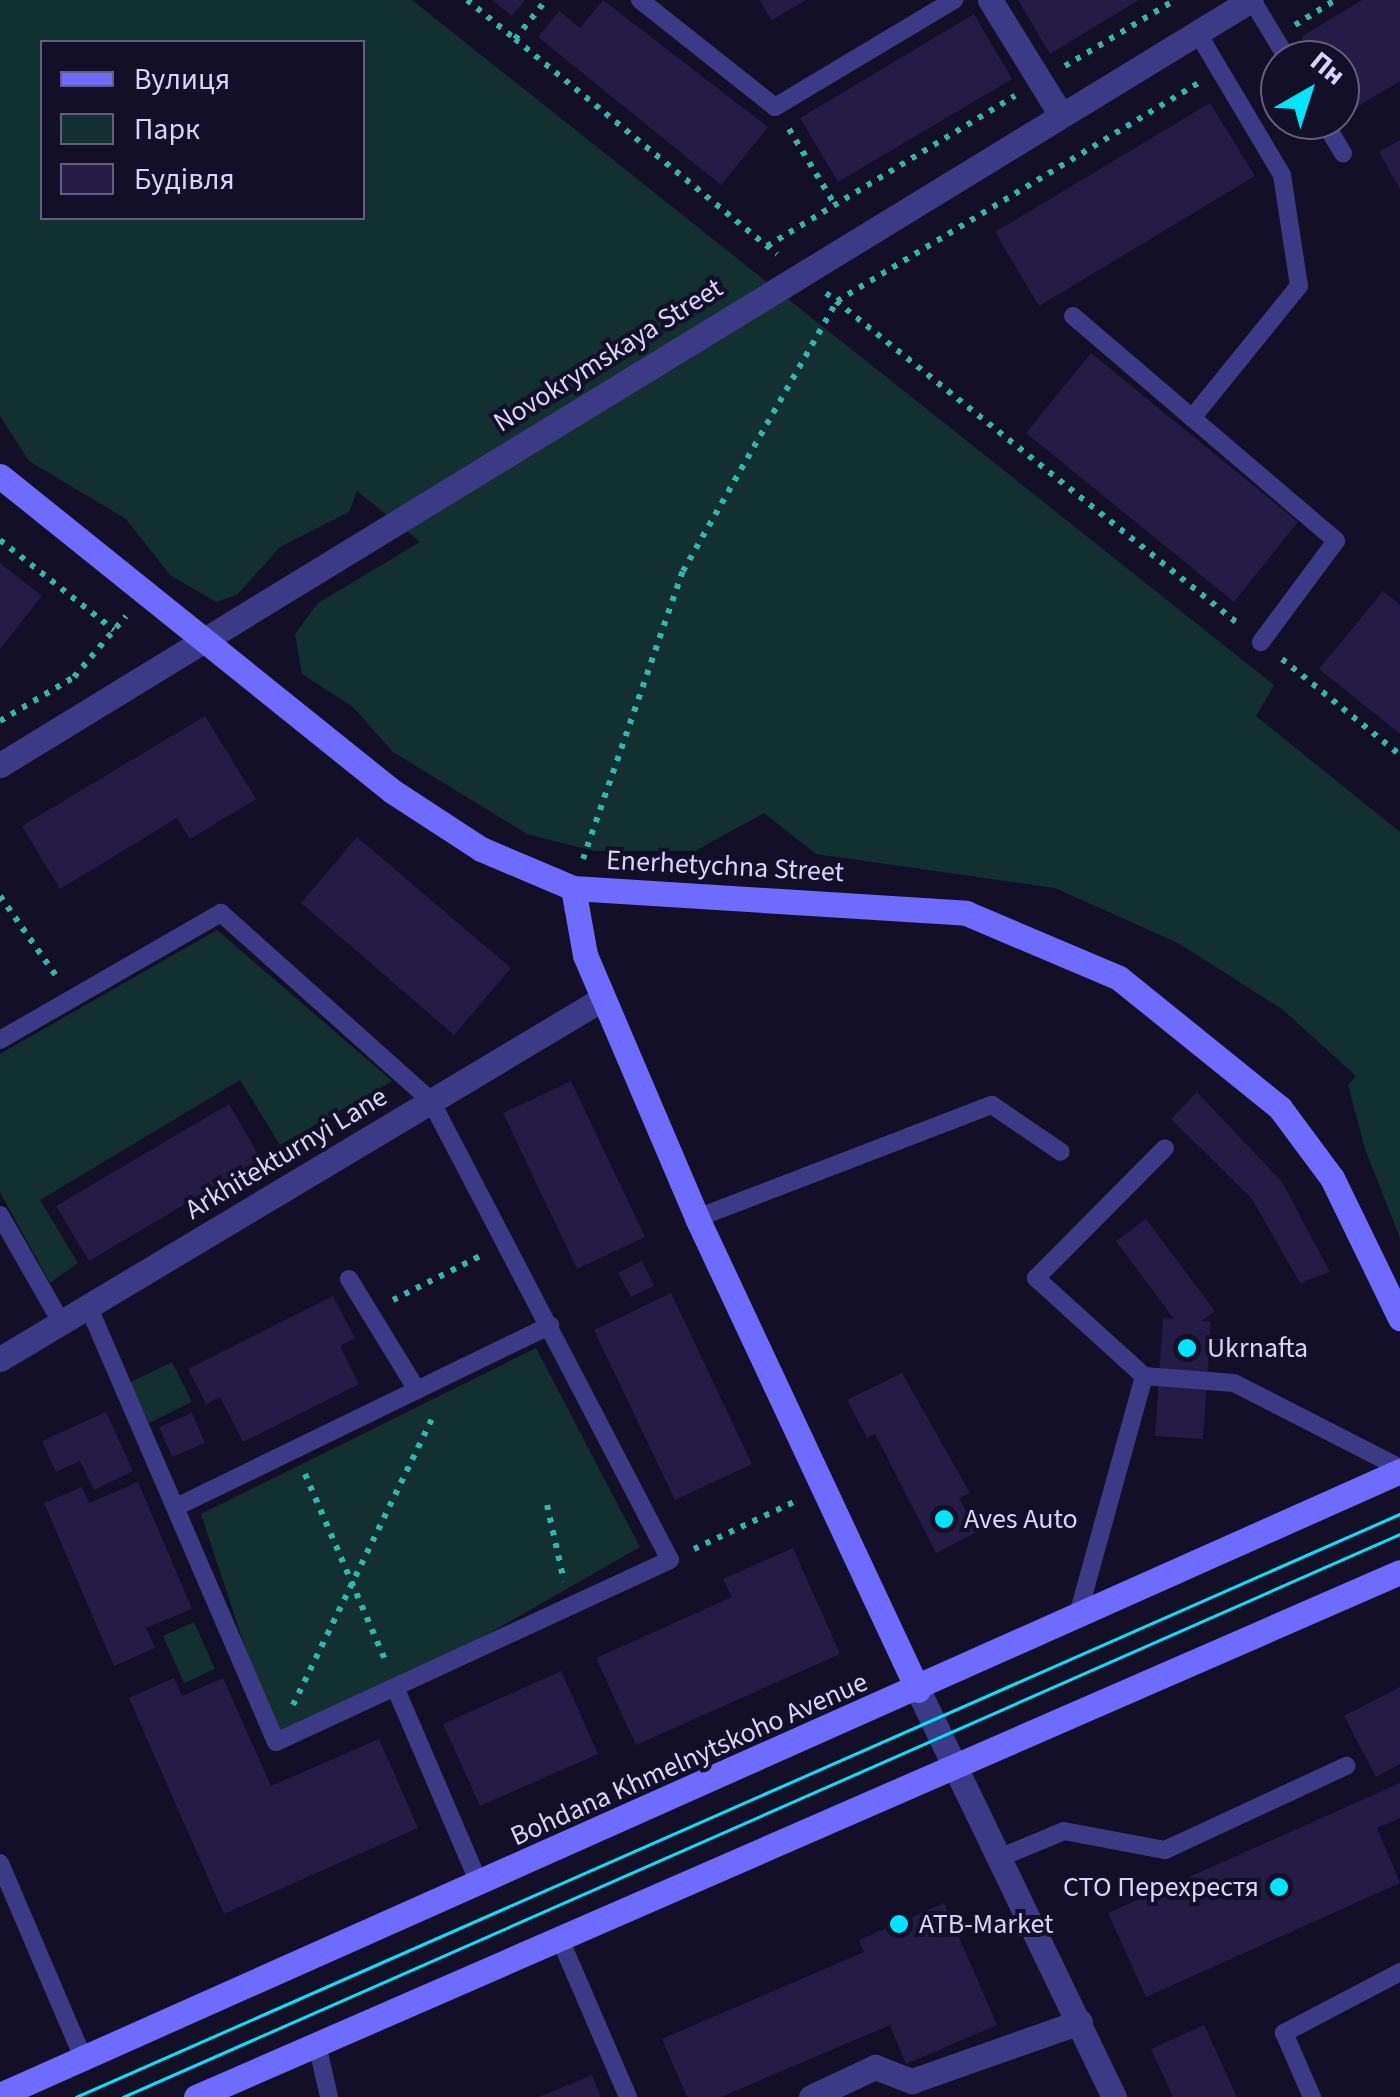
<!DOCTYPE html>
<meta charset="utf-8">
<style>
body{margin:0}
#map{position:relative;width:1400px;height:2097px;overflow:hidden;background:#130f26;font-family:"Source Sans 3",sans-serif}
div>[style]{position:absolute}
.green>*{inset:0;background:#12302f}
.building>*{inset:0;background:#241b47}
.path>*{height:6px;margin-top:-3px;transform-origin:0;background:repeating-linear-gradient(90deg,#2fb8b0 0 5px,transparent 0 13px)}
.lane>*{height:18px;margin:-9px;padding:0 9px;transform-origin:9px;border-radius:9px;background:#3d3a85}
.street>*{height:25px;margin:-12.5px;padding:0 12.5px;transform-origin:12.5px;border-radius:12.5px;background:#3d3a85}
.secondary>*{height:25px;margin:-12.5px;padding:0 12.5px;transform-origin:12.5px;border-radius:12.5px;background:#6f6bff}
.tram>*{height:2.5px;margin:-1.25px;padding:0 1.25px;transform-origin:1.25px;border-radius:1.25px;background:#00e5ff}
.dots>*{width:28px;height:28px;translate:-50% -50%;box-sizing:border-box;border:5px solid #130f26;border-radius:50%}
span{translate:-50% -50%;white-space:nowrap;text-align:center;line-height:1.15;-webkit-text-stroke:8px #130f26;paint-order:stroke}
.street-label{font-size:28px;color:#d9d4ff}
.poi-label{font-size:28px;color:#d9d4ff}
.left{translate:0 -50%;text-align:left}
.right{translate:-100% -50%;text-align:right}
.legend{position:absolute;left:40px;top:40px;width:325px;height:180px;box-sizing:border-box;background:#130f26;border:2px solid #625e7d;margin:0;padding:12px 18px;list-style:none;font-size:30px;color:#d9d4ff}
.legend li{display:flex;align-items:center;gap:20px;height:50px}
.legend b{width:50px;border:2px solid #625e7d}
.north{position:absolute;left:1260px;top:40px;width:100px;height:100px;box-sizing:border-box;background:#130f26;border:2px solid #625e7d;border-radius:50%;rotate:39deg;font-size:28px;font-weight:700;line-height:40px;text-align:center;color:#d9d4ff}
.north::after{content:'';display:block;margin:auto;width:35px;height:45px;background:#00e5ff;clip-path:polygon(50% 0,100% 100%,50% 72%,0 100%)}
</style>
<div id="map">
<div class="green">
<i style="clip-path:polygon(evenodd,0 0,412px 0,1274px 685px,1256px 716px,1400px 832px,1400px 1238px,1365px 1149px,1348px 1085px,1356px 1076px,1282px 1009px,1178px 943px,1055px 888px,816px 854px,764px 813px,695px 851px,594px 851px,527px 834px,393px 752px,353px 707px,302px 674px,295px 634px,318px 603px,420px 542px,357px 491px,349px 512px,280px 547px,237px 595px,216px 602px,170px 575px,126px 519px,29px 461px,0 416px,0 0,42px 42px,362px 42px,362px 218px,42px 218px,42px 42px)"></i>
<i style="clip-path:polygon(217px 930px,392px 1081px,280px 1145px,240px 1080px,40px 1200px,78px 1263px,50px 1283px,0 1192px,0 1054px)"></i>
<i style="clip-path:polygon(536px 1348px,640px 1547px,395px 1687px,276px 1742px,201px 1514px)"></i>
<i style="clip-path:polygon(172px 1362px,192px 1402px,149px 1423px,129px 1383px)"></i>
<i style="clip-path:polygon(194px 1622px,215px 1669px,184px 1683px,163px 1636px)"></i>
</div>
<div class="building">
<i style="clip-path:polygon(492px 0,525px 0,512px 16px)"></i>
<i style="clip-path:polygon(603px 0,768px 127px,721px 185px,538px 37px,559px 11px,580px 28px)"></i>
<i style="clip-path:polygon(759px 0,806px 0,772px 20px)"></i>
<i style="clip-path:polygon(1018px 0,1139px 0,1050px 54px)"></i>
<i style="clip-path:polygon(1362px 0,1400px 0,1400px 81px,1347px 113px,1340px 60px,1315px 60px,1301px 37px)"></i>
<i style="clip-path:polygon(974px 14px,1012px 79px,838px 182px,800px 118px)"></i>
<i style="clip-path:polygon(1210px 103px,1255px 176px,1039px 306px,995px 232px)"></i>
<i style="clip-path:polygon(1400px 140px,1400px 189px,1379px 152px)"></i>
<i style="clip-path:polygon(1091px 353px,1298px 522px,1234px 602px,1026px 433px)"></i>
<i style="clip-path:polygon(0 563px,42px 596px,0 649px)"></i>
<i style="clip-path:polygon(1383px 591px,1400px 605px,1400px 734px,1319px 669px)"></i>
<i style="clip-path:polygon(205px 716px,256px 799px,190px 839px,177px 818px,60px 889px,22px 826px)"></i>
<i style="clip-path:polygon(357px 837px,511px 968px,454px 1035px,301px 903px)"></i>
<i style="clip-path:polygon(571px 1081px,645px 1237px,577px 1269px,503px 1113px)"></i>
<i style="clip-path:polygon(1197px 1092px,1282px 1182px,1330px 1272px,1300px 1283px,1252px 1199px,1171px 1119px)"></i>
<i style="clip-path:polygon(229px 1104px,261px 1159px,89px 1261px,56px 1206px)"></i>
<i style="clip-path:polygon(1146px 1219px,1215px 1311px,1201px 1321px,1211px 1322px,1203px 1439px,1155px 1436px,1163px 1318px,1174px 1319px,1116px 1241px)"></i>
<i style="clip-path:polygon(642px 1261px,654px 1286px,631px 1297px,618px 1273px)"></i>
<i style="clip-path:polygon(671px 1293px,752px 1464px,675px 1500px,594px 1330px)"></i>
<i style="clip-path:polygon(333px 1296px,355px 1338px,340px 1346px,359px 1384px,243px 1442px,220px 1397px,206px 1404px,188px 1369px)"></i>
<i style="clip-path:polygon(902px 1373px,970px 1493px,959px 1498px,977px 1532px,936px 1553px,875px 1434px,867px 1438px,847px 1400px)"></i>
<i style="clip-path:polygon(106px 1412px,133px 1471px,94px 1490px,80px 1461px,56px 1472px,42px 1441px)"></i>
<i style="clip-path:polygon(192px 1413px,205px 1443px,172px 1457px,159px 1427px)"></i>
<i style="clip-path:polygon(138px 1482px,192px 1609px,146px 1628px,155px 1648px,114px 1666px,44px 1503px,82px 1487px,89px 1503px)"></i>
<i style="clip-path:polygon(793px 1548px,840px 1654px,636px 1745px,596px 1658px,732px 1597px,723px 1579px)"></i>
<i style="clip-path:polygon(561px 1671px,598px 1754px,480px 1806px,443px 1724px)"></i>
<i style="clip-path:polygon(174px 1678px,182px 1696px,223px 1678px,271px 1786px,379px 1739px,418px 1828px,224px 1914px,129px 1698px)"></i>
<i style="clip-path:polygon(1400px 1687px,1400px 1764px,1376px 1777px,1344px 1716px)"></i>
<i style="clip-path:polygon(1400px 1783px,1400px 1818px,1377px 1828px,1400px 1883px,1146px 1997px,1108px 1913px)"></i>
<i style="clip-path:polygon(944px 1903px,997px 2025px,906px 2064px,890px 2025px,721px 2097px,687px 2097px,662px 2039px,864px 1952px,859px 1940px)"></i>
<i style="clip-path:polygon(1204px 2025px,1237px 2097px,1173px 2097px,1151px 2049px)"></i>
<i style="clip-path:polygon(592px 2075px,601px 2097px,539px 2097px)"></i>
</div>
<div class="path">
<i style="left:467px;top:0;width:62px;rotate:39.1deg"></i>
<i style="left:515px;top:39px;width:50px;rotate:-51.5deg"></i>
<i style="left:1295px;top:25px;width:47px;rotate:-32deg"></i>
<i style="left:515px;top:39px;width:339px;rotate:39.4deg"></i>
<i style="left:1065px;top:66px;width:128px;rotate:-31deg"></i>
<i style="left:789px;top:129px;width:89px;rotate:58.8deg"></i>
<i style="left:767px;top:246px;width:290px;rotate:-31.2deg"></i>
<i style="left:826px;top:293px;width:532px;rotate:38.74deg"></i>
<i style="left:0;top:540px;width:145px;rotate:38.3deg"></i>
<i style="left:1282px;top:659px;width:152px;rotate:39.1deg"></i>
<i style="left:0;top:721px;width:86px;rotate:-30.7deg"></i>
<i style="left:74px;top:677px;width:80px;rotate:-49.6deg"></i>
<i style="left:583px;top:859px;width:305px;rotate:-70.9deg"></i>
<i style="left:683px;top:571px;width:311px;rotate:-60.3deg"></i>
<i style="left:837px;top:301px;width:423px;rotate:-31.1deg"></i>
<i style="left:0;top:896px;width:99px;rotate:54.9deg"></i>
<i style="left:393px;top:1300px;width:102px;rotate:-26.8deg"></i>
<i style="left:305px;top:1474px;width:207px;rotate:66.7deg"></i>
<i style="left:547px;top:1505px;width:78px;rotate:77.4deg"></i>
<i style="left:694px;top:1549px;width:113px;rotate:-25.2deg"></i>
<i style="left:293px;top:1705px;width:323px;rotate:-64.1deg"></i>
</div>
<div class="lane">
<i style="left:640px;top:0;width:172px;rotate:38.4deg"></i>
<i style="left:775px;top:107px;width:209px;rotate:-30.9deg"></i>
<i style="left:1252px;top:0;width:70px;rotate:59deg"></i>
<i style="left:1323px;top:120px;width:39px;rotate:59deg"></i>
<i style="left:1073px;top:316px;width:346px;rotate:40.5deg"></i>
<i style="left:1336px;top:541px;width:126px;rotate:126.6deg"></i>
<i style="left:1192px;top:418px;width:170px;rotate:-51deg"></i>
<i style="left:1299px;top:286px;width:112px;rotate:-98.7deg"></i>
<i style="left:1282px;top:175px;width:166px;rotate:-120.7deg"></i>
<i style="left:0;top:1040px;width:255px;rotate:-29.9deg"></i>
<i style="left:221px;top:913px;width:282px;rotate:41.8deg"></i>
<i style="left:431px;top:1101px;width:517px;rotate:62.49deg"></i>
<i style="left:670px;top:1560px;width:434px;rotate:155.2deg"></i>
<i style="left:276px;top:1742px;width:476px;rotate:-113.3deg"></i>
<i style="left:0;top:1215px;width:123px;rotate:60.3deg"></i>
<i style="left:697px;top:1218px;width:316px;rotate:-21deg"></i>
<i style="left:992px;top:1105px;width:83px;rotate:34.3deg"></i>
<i style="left:349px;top:1279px;width:130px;rotate:58.5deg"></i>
<i style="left:1144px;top:1376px;width:146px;rotate:-137.8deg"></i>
<i style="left:1036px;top:1278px;width:183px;rotate:-45.2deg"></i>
<i style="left:176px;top:1507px;width:416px;rotate:-25.9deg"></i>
<i style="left:1077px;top:1618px;width:251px;rotate:-74.5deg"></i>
<i style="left:1144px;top:1376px;width:90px;rotate:4.4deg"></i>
<i style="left:1234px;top:1383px;width:186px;rotate:27.1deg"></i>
<i style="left:395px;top:1687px;width:215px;rotate:66.8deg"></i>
<i style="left:999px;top:1858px;width:70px;rotate:-22.6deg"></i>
<i style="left:1064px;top:1831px;width:103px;rotate:10.7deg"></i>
<i style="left:1165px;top:1850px;width:200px;rotate:-24.9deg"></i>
<i style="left:0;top:1863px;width:212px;rotate:66.9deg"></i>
<i style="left:560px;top:1939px;width:172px;rotate:66.7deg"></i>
<i style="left:317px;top:2044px;width:54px;rotate:77.2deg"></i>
<i style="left:1312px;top:2097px;width:70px;rotate:-113.6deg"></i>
<i style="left:1284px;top:2033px;width:131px;rotate:-27.7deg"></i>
</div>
<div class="street">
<i style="left:990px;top:0;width:135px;rotate:58.3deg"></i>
<i style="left:0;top:765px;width:1466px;rotate:-31.45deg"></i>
<i style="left:0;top:1359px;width:701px;rotate:-30.88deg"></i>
<i style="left:918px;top:1690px;width:452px;rotate:64.3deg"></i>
<i style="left:811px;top:2097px;width:71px;rotate:-25.1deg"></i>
<i style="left:875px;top:2067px;width:40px;rotate:21deg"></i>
<i style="left:912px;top:2081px;width:178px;rotate:-19.4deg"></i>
</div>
<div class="secondary">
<i style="left:0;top:476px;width:503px;rotate:38.78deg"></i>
<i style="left:392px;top:791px;width:106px;rotate:33.1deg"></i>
<i style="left:481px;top:849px;width:100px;rotate:23deg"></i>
<i style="left:573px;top:888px;width:394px;rotate:3.6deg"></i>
<i style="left:966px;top:913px;width:166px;rotate:23deg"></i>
<i style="left:1119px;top:978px;width:207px;rotate:38.9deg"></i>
<i style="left:1280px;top:1108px;width:87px;rotate:53.4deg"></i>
<i style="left:1332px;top:1178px;width:156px;rotate:64.1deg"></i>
<i style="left:573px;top:888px;width:68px;rotate:79.8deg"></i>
<i style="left:585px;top:955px;width:286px;rotate:66.9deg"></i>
<i style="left:697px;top:1218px;width:521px;rotate:64.91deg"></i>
<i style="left:0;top:2095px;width:1533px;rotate:-24.02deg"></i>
<i style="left:196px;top:2097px;width:1313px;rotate:-23.56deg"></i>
</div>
<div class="tram">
<i style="left:76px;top:2097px;width:1447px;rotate:-23.77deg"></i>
<i style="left:123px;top:2097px;width:1396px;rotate:-23.79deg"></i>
</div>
<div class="dots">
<i style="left:1187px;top:1348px;background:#00e5ff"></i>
<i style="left:944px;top:1519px;background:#00e5ff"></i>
<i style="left:1279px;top:1887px;background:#00e5ff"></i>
<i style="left:899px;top:1924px;background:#00e5ff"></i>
</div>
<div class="street-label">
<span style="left:608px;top:355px;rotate:-32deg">Novokrymskaya Street</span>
<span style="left:725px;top:866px;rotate:3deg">Enerhetychna Street</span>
<span style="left:286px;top:1153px;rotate:-31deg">Arkhitekturnyi Lane</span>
<span style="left:689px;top:1759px;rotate:-24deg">Bohdana Khmelnytskoho Avenue</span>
</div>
<div class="poi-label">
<span class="left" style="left:1207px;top:1348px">Ukrnafta</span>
<span class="left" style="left:964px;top:1519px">Aves Auto</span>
<span class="right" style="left:1259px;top:1887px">СТО Перехрестя</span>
<span class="left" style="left:919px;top:1924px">ATB-Market</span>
</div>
<ul class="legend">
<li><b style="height:12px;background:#6f6bff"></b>Вулиця</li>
<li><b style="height:28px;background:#12302f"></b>Парк</li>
<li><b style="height:28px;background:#241b47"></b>Будівля</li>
</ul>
<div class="north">Пн</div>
</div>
